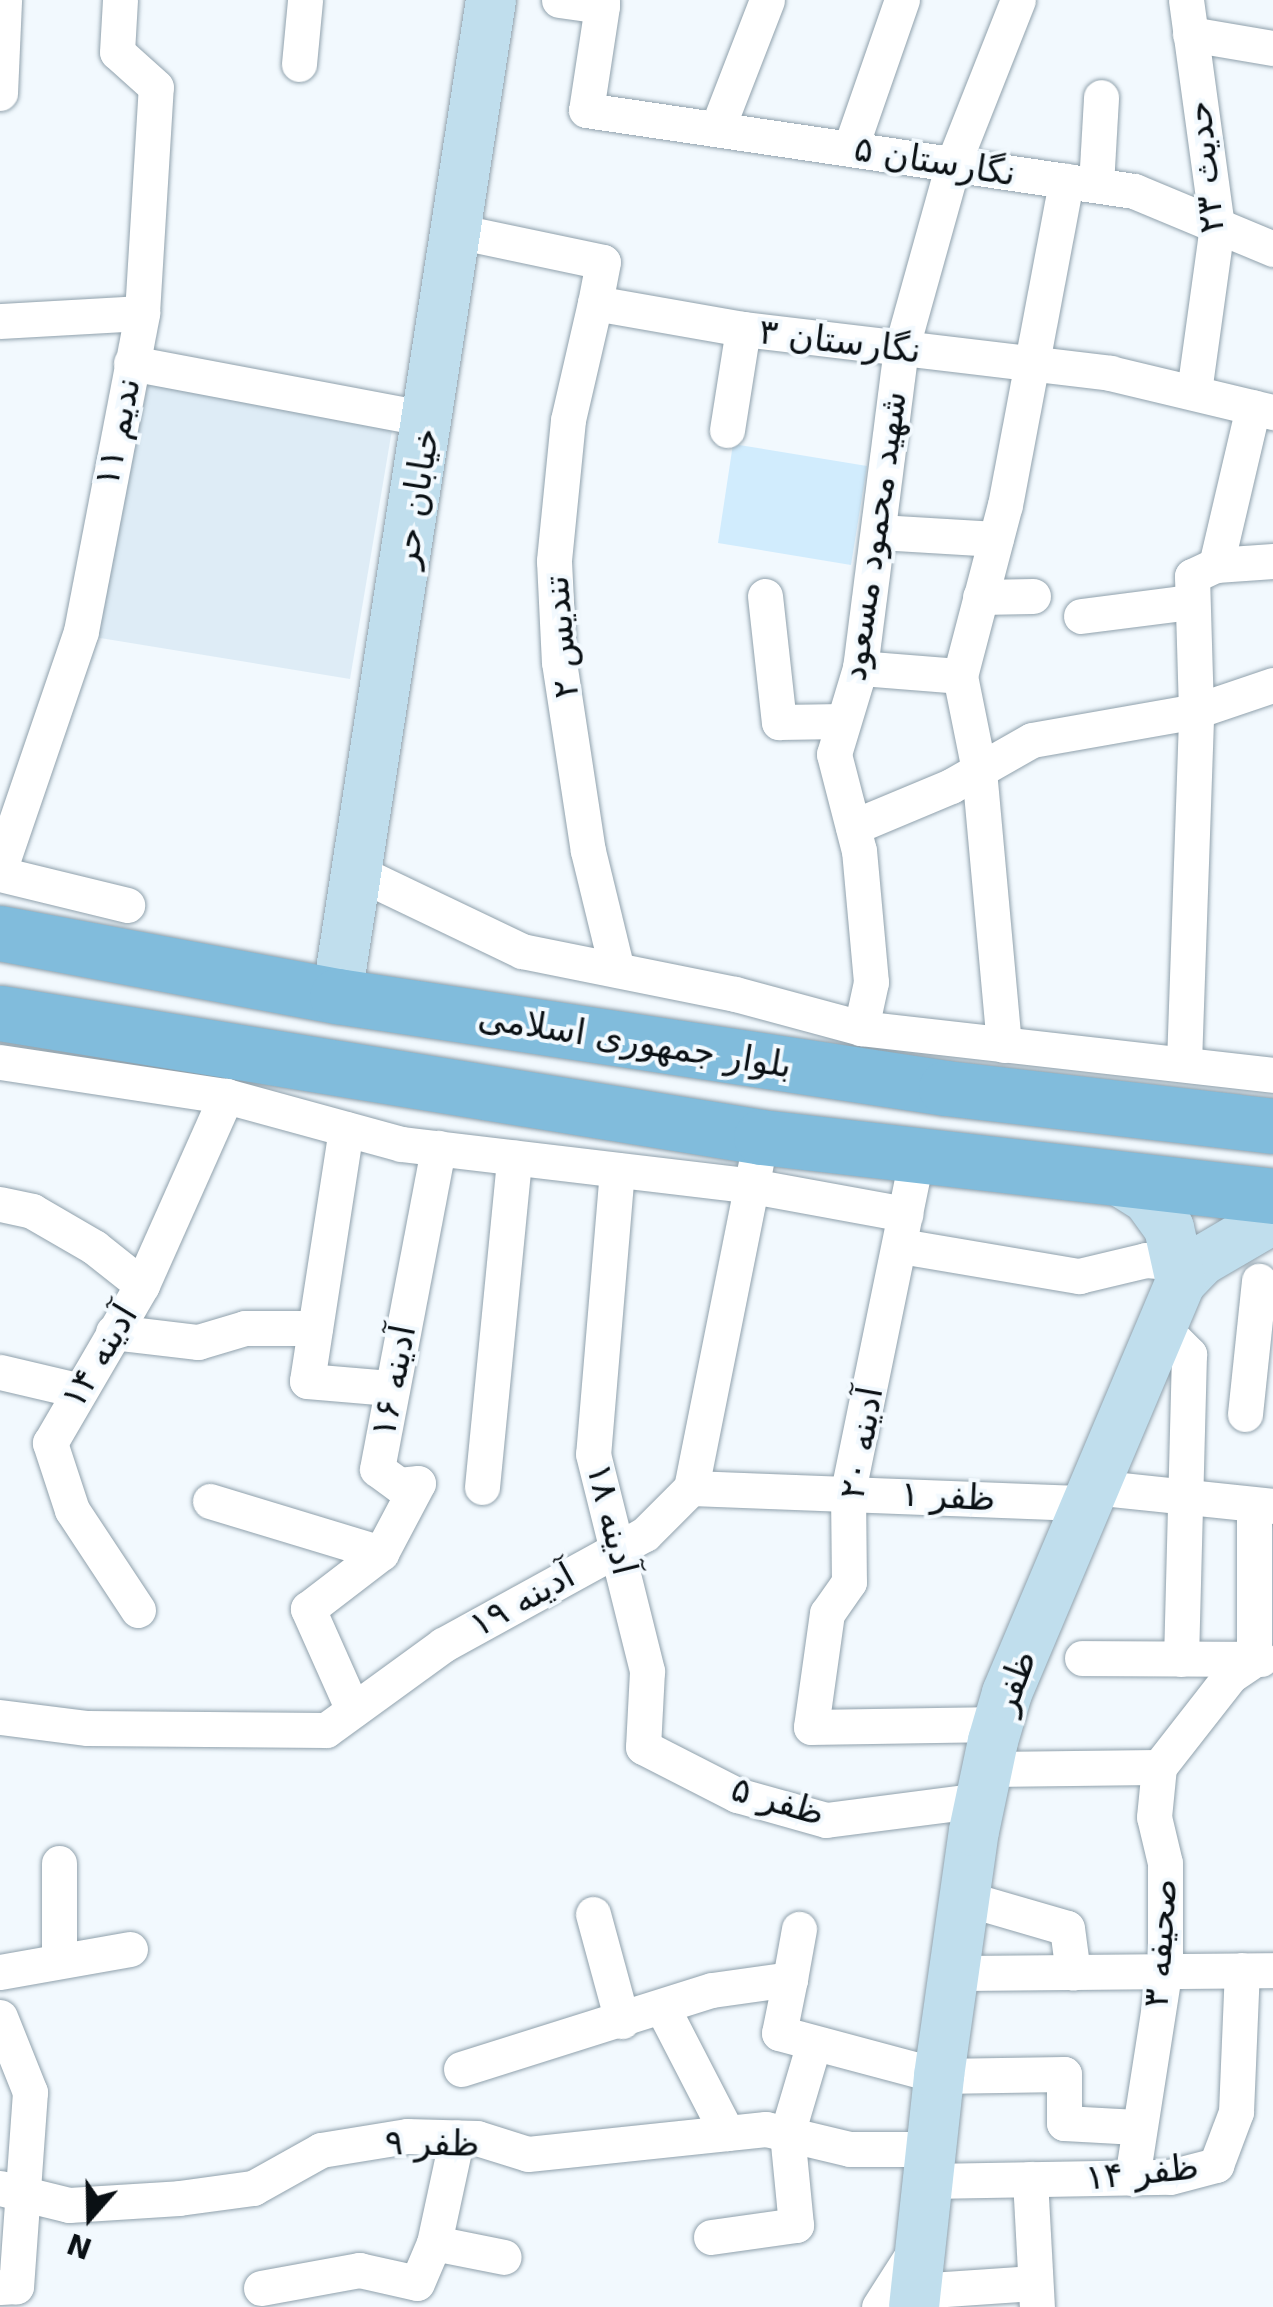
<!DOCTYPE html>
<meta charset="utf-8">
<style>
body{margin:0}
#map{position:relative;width:1273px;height:2307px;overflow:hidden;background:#f2f9fe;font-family:"DejaVu Sans",Cairo,sans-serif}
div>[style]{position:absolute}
.built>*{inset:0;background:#deecf6}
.green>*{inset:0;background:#d1ecfd}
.roads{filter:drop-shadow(0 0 2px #90a1ac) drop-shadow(0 0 2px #90a1ac)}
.street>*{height:35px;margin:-17.5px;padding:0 17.5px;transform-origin:17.5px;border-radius:17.5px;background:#fff}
.secondary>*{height:50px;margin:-25px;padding:0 25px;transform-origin:25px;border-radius:25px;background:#c0deed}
.primary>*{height:55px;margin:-27.5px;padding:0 27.5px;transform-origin:27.5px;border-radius:27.5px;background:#81bcdc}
span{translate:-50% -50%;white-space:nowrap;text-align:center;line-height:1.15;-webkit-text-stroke:8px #f2f9fe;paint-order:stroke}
.street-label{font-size:35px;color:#0a1014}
.north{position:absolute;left:40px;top:2167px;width:100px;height:100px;-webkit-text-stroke:8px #f2f9fe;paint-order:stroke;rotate:200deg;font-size:28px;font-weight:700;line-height:40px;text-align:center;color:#0a1014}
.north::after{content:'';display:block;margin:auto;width:35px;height:45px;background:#0a1014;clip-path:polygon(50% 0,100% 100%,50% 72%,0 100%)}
</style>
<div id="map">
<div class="built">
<i style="clip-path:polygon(150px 375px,393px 424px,350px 679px,94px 637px)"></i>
</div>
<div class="green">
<i style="clip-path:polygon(733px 444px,867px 466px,851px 565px,718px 543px)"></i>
</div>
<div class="roads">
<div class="street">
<i style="left:559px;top:0;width:43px;rotate:7.9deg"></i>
<i style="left:602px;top:6px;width:6px;rotate:-90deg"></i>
<i style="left:1186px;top:0;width:228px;rotate:82.2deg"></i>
<i style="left:1217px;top:226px;width:168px;rotate:97.9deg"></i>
<i style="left:602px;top:6px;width:105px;rotate:98.7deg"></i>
<i style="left:586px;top:110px;width:554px;rotate:8.41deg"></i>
<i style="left:1134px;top:191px;width:151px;rotate:22.6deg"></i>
<i style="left:1190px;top:34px;width:84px;rotate:9.6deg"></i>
<i style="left:299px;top:64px;width:64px;rotate:-84.6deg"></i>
<i style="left:0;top:93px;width:93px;rotate:-87.5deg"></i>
<i style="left:717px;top:129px;width:138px;rotate:-68.8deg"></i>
<i style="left:850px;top:149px;width:158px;rotate:-70.8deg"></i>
<i style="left:1096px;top:185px;width:88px;rotate:-86.7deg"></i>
<i style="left:456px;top:231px;width:150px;rotate:11.9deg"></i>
<i style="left:603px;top:262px;width:42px;rotate:101deg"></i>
<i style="left:595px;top:303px;width:150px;rotate:10deg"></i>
<i style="left:743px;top:329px;width:370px;rotate:6.8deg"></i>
<i style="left:1110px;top:373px;width:168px;rotate:13.5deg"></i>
<i style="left:595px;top:303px;width:120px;rotate:103deg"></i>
<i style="left:568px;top:420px;width:142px;rotate:95.7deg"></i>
<i style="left:554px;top:561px;width:101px;rotate:87.2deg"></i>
<i style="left:559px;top:662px;width:191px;rotate:81.3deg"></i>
<i style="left:588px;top:851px;width:122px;rotate:76.3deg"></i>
<i style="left:0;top:321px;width:142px;rotate:-3.2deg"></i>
<i style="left:131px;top:363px;width:302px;rotate:10.7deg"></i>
<i style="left:727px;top:430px;width:102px;rotate:-81deg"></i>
<i style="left:879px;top:532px;width:117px;rotate:3.4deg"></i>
<i style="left:1216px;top:565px;width:57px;rotate:-4deg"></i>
<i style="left:765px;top:596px;width:127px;rotate:83.7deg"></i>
<i style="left:779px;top:722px;width:64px;rotate:-0.9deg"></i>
<i style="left:980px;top:597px;width:53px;rotate:-1.1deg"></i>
<i style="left:1081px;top:616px;width:111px;rotate:-7.3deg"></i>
<i style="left:860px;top:668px;width:100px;rotate:4.6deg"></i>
<i style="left:853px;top:827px;width:106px;rotate:-22.7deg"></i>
<i style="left:951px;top:786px;width:93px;rotate:-29.6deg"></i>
<i style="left:1032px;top:740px;width:167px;rotate:-10deg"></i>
<i style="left:1196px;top:711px;width:81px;rotate:-18.7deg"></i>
<i style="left:0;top:868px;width:250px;rotate:-71.1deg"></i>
<i style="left:81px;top:631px;width:324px;rotate:-79.1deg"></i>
<i style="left:142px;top:313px;width:226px;rotate:-86.5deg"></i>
<i style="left:156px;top:87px;width:52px;rotate:-138.1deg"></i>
<i style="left:117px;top:52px;width:52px;rotate:-86.7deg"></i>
<i style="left:357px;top:872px;width:183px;rotate:25.6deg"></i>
<i style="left:522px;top:951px;width:217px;rotate:11.4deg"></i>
<i style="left:735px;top:994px;width:131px;rotate:15.1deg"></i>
<i style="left:861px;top:1028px;width:415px;rotate:6.5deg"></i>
<i style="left:0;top:874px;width:131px;rotate:13.7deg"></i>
<i style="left:861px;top:1028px;width:47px;rotate:-77.7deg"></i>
<i style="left:871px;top:982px;width:132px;rotate:-95.2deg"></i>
<i style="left:859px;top:851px;width:100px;rotate:-104.5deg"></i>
<i style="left:834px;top:754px;width:90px;rotate:-73.2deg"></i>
<i style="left:860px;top:668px;width:321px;rotate:-82.7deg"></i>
<i style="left:901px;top:350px;width:193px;rotate:-74.4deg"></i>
<i style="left:953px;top:164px;width:176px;rotate:-68.4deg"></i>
<i style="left:1004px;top:1045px;width:276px;rotate:-95.2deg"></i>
<i style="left:979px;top:770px;width:96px;rotate:-101.4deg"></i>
<i style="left:960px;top:676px;width:177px;rotate:-75.3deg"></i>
<i style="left:1005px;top:505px;width:330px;rotate:-79.3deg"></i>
<i style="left:0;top:1062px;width:229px;rotate:8.6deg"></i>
<i style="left:226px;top:1096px;width:181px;rotate:15.3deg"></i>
<i style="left:401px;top:1144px;width:354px;rotate:6.8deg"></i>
<i style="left:752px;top:1186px;width:156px;rotate:10.4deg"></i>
<i style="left:1184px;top:1063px;width:352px;rotate:-88deg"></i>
<i style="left:1196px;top:711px;width:135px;rotate:-91.7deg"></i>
<i style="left:1192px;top:576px;width:26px;rotate:-25deg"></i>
<i style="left:1216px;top:565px;width:162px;rotate:-76.8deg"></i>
<i style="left:346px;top:1129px;width:255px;rotate:98.8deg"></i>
<i style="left:307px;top:1381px;width:83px;rotate:4.8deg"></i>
<i style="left:917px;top:1155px;width:343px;rotate:101.6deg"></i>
<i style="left:848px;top:1491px;width:91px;rotate:89.4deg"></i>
<i style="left:849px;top:1582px;width:38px;rotate:125deg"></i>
<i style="left:827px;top:1613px;width:115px;rotate:98deg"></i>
<i style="left:811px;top:1727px;width:187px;rotate:-0.9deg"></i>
<i style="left:617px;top:1170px;width:285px;rotate:94.8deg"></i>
<i style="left:593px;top:1454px;width:224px;rotate:76deg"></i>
<i style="left:647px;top:1671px;width:76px;rotate:93deg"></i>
<i style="left:643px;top:1747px;width:106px;rotate:27.1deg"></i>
<i style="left:737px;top:1795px;width:92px;rotate:15.7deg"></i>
<i style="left:826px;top:1820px;width:155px;rotate:-7.4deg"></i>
<i style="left:0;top:1204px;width:33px;rotate:12deg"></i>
<i style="left:32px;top:1211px;width:72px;rotate:30.1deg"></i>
<i style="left:94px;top:1247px;width:61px;rotate:38.4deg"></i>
<i style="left:901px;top:1246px;width:181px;rotate:9.6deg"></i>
<i style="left:1079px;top:1276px;width:69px;rotate:-13.4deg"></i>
<i style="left:1146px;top:1260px;width:36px;rotate:5deg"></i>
<i style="left:1161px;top:1326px;width:40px;rotate:45deg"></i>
<i style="left:1189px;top:1354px;width:305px;rotate:91.5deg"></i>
<i style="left:113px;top:1332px;width:86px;rotate:6.7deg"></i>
<i style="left:198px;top:1342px;width:49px;rotate:-16.6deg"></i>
<i style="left:245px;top:1328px;width:70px"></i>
<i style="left:0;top:1372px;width:79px;rotate:13.2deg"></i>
<i style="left:1245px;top:1414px;width:134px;rotate:-84deg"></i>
<i style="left:482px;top:1487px;width:331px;rotate:-84.4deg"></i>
<i style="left:1093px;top:1487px;width:181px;rotate:6deg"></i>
<i style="left:691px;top:1488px;width:395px;rotate:2.2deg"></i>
<i style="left:210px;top:1501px;width:179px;rotate:16.9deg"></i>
<i style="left:138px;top:1610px;width:120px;rotate:-123.4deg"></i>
<i style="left:72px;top:1510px;width:71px;rotate:-108.2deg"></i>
<i style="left:50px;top:1443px;width:183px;rotate:-59.8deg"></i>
<i style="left:142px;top:1285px;width:207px;rotate:-66deg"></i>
<i style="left:1082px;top:1658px;width:179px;rotate:0.3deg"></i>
<i style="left:353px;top:1710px;width:111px;rotate:-114deg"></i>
<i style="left:308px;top:1609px;width:92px;rotate:-37.5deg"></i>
<i style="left:381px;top:1553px;width:79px;rotate:-62.1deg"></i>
<i style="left:418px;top:1483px;width:19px;rotate:174deg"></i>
<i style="left:399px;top:1485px;width:27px;rotate:-144deg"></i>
<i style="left:377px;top:1469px;width:327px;rotate:-79.2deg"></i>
<i style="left:0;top:1717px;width:88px;rotate:7.2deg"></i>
<i style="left:87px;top:1728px;width:239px;rotate:0.5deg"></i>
<i style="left:326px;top:1730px;width:145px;rotate:-36deg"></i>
<i style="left:443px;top:1645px;width:230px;rotate:-28.8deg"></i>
<i style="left:645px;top:1534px;width:65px;rotate:-45deg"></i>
<i style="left:691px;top:1488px;width:358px;rotate:-78.7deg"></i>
<i style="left:987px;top:1769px;width:172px;rotate:-0.7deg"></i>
<i style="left:1159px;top:1767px;width:115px;rotate:-52deg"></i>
<i style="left:1230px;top:1676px;width:29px;rotate:-34deg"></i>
<i style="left:1254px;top:1660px;width:153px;rotate:-90deg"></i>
<i style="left:59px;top:1863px;width:95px;rotate:90deg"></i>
<i style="left:964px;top:1898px;width:107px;rotate:16.2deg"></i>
<i style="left:1067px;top:1928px;width:45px;rotate:82.4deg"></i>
<i style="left:593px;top:1914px;width:111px;rotate:74.8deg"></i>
<i style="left:0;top:1972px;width:132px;rotate:-10deg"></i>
<i style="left:954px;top:1973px;width:319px;rotate:-0.5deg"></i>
<i style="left:790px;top:1979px;width:51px;rotate:-79.8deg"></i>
<i style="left:662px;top:2007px;width:142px;rotate:62.7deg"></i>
<i style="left:0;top:2017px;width:81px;rotate:68.2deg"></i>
<i style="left:30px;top:2092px;width:195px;rotate:94.1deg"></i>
<i style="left:16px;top:2286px;width:16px;rotate:176deg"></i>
<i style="left:461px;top:2069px;width:263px;rotate:-17.5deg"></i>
<i style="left:712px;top:1990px;width:79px;rotate:-8deg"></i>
<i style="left:790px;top:1979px;width:55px;rotate:101.5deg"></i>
<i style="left:779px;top:2033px;width:166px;rotate:15deg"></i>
<i style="left:939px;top:2076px;width:125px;rotate:-0.9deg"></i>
<i style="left:1064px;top:2074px;width:49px;rotate:90deg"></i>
<i style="left:1064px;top:2123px;width:73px;rotate:3.1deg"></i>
<i style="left:1132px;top:2178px;width:213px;rotate:-81.1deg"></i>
<i style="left:1165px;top:1968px;width:105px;rotate:-90deg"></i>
<i style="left:1165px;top:1863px;width:47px;rotate:-103.4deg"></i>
<i style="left:1154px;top:1817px;width:50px;rotate:-84.3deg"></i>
<i style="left:1030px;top:2179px;width:128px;rotate:86.9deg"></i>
<i style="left:929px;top:2181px;width:241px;rotate:-1deg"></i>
<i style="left:1170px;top:2177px;width:48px;rotate:-14.6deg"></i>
<i style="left:1216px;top:2165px;width:57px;rotate:-69.3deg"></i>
<i style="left:1236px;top:2112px;width:142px;rotate:-87.6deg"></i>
<i style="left:0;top:2188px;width:71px;rotate:13.8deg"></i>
<i style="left:69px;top:2205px;width:110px;rotate:-3.6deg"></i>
<i style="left:179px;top:2198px;width:75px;rotate:-7.7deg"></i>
<i style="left:253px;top:2188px;width:78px;rotate:-29.2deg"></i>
<i style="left:321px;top:2150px;width:87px;rotate:-9.2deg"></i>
<i style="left:407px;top:2136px;width:70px;rotate:1.6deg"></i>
<i style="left:477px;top:2138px;width:53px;rotate:17.4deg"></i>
<i style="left:528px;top:2154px;width:239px;rotate:-6deg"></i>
<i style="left:766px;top:2129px;width:86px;rotate:13.4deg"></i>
<i style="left:850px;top:2149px;width:82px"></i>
<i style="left:711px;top:2237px;width:86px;rotate:-8deg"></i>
<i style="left:796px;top:2225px;width:91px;rotate:-95.6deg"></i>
<i style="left:787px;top:2134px;width:95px;rotate:-73.5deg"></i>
<i style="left:434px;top:2243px;width:108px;rotate:-77.8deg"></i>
<i style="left:261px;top:2288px;width:100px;rotate:-10.4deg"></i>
<i style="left:359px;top:2270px;width:59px;rotate:12.6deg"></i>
<i style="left:417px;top:2283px;width:43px;rotate:-67deg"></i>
<i style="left:434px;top:2243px;width:71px;rotate:11.3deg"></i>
<i style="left:916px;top:2291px;width:118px;rotate:-3.9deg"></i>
<i style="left:879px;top:2307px;width:69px;rotate:-57.5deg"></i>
</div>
<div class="secondary">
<i style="left:337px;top:996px;width:1008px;rotate:-81.21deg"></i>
<i style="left:1181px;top:1282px;width:29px;rotate:-46deg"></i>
<i style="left:1201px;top:1261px;width:83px;rotate:-30.3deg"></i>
<i style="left:914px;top:2307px;width:232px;rotate:-83.8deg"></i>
<i style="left:939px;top:2076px;width:247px;rotate:-81.9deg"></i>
<i style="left:974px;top:1831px;width:92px;rotate:-78.1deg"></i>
<i style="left:993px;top:1741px;width:50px;rotate:-73.7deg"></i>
<i style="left:1007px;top:1693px;width:446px;rotate:-67.1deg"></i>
<i style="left:1181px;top:1282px;width:55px;rotate:-102.5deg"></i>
<i style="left:1169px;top:1228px;width:37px;rotate:-126deg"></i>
<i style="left:1147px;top:1198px;width:40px;rotate:-148deg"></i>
</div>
<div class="primary">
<i style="left:0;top:933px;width:343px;rotate:10.6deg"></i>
<i style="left:337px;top:996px;width:616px;rotate:8.59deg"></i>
<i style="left:946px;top:1088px;width:329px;rotate:6.6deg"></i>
<i style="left:0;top:1013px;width:771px;rotate:9.25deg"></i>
<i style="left:761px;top:1137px;width:515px;rotate:6.57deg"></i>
</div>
</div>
<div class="street-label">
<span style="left:935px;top:161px;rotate:9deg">نگارستان ۵</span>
<span style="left:1205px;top:167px;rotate:-96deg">حدیث ۲۳</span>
<span style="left:840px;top:341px;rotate:7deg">نگارستان ۳</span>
<span style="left:117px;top:432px;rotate:-78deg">ندیم ۱۱</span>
<span style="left:416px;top:498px;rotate:-81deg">خیابان حر</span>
<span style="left:874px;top:536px;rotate:-82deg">شهید محمود مسعود</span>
<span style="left:561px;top:637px;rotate:-95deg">تندیس ۲</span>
<span style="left:635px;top:1041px;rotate:9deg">بلوار جمهوری اسلامی</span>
<span style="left:99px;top:1356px;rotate:-59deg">آدینه ۱۴</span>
<span style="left:393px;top:1381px;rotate:-79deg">آدینه ۱۶</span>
<span style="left:861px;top:1443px;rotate:-80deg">آدینه ۲۰</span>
<span style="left:948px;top:1496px;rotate:3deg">ظفر ۱</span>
<span style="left:612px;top:1519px;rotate:76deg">آدینه ۱۸</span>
<span style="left:522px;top:1600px;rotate:-29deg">آدینه ۱۹</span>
<span style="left:1014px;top:1682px;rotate:-70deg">ظفر</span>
<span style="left:778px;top:1801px;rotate:16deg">ظفر ۵</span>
<span style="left:1160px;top:1943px;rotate:-86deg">صحیفه ۳</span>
<span style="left:432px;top:2143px;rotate:1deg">ظفر ۹</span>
<span style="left:1142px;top:2172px;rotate:-6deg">ظفر ۱۴</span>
</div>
<div class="north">N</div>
</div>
